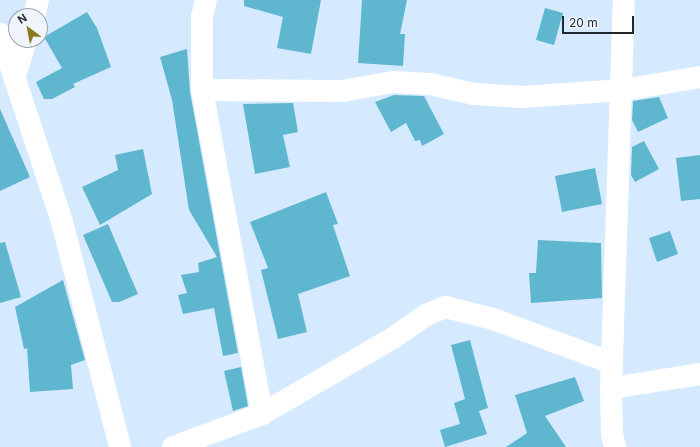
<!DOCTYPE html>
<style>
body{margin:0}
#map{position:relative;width:700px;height:447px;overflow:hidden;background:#d5eaff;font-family:Inter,sans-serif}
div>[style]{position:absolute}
.building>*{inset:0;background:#5fb7cf}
.minor>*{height:22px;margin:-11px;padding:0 11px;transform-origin:11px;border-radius:11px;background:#fff}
span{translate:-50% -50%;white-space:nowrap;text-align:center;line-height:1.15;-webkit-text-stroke:3.5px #f0f5fb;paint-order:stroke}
.north{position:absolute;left:8px;top:8px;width:40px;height:40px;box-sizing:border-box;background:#f0f5fb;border:1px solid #9ca3aa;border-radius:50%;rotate:328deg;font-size:11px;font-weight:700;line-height:16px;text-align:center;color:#1e2831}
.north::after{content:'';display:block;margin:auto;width:14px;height:18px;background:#8b791e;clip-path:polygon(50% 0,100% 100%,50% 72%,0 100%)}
.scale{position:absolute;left:562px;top:16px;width:72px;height:18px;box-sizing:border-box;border:2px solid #1e2831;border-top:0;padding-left:5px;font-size:12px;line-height:14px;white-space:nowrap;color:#1e2831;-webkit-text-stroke:3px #f0f5fb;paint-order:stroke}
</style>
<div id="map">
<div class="building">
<i style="clip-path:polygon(244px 0,321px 0,311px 54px,277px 48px,283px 17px,244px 6px)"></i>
<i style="clip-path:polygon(362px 0,407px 0,400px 34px,405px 34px,403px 66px,358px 63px)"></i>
<i style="clip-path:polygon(545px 8px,563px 13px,554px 45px,536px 40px)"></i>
<i style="clip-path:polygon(87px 12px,97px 28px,111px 67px,73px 84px,75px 87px,52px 99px,44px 99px,36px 82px,62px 68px,44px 37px)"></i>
<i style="clip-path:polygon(187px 49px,190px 92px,238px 353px,223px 356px,214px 308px,183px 314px,178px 295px,187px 293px,181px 275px,199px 272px,198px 263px,217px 257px,189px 210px,172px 100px,160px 57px)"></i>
<i style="clip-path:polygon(394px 95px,424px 96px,444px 134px,422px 146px,420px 140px,415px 141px,406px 123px,391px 132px,375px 102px)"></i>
<i style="clip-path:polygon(659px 97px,668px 118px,638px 132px,632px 120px,633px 101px)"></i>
<i style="clip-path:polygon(293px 103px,298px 132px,283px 135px,290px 167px,255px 174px,243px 104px)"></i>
<i style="clip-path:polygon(0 109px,30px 177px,0 191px)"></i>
<i style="clip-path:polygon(644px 141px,659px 169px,635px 182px,631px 175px,632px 147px)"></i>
<i style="clip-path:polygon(143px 149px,152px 194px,100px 225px,82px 187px,118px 170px,115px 155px)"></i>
<i style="clip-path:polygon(700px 155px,700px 199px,681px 201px,676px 158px)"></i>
<i style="clip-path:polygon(595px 168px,602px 204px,562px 212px,555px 176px)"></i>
<i style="clip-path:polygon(326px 192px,338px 224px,333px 225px,350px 276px,298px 294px,307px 332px,278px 339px,261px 270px,268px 268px,250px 222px)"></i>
<i style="clip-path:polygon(108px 224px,138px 294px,119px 302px,112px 302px,83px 235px)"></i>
<i style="clip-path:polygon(670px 231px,678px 254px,657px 262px,649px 238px)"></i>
<i style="clip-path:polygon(538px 240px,601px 243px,602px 298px,531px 303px,529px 273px,536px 273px)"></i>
<i style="clip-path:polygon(5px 242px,21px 297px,0 303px,0 243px)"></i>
<i style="clip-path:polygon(63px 280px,85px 360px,71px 365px,73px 389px,30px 392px,27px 348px,24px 349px,15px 307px)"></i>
<i style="clip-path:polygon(470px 340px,488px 408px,479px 411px,487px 434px,445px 447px,440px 430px,460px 424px,454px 403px,465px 399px,451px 345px)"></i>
<i style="clip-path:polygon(241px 367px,248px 406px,233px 411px,224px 371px)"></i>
<i style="clip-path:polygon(575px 377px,584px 401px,545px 416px,566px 447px,506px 447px,527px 433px,515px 395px)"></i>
</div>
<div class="minor">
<i style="left:206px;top:0;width:18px;rotate:103deg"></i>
<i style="left:202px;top:18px;width:72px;rotate:90deg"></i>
<i style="left:202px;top:90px;width:330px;rotate:79.5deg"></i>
<i style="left:34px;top:16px;width:16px;rotate:-76deg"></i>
<i style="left:0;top:34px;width:198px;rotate:71.7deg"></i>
<i style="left:62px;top:222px;width:232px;rotate:75.5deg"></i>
<i style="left:14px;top:78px;width:40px;rotate:-72deg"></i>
<i style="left:202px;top:90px;width:140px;rotate:0.4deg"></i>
<i style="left:342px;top:91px;width:52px;rotate:-10deg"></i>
<i style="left:393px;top:82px;width:37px;rotate:3deg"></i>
<i style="left:430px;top:84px;width:45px;rotate:12.8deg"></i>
<i style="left:474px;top:94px;width:48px;rotate:3.6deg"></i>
<i style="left:522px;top:97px;width:101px;rotate:-4deg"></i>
<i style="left:623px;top:90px;width:78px;rotate:-9.6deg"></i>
<i style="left:611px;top:388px;width:90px;rotate:-8.9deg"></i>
<i style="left:173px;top:447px;width:95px;rotate:-20.3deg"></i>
<i style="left:262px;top:414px;width:151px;rotate:-30.1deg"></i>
<i style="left:393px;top:338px;width:40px;rotate:-34.9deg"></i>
<i style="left:426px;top:315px;width:21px;rotate:-23deg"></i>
<i style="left:445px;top:307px;width:49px;rotate:14deg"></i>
<i style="left:493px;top:319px;width:127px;rotate:20.3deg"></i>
<i style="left:615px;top:447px;width:13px;rotate:-103deg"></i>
<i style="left:612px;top:434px;width:46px;rotate:-91.2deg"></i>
<i style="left:611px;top:388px;width:388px;rotate:-88.1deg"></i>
</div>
<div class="north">N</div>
<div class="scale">20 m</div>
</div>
